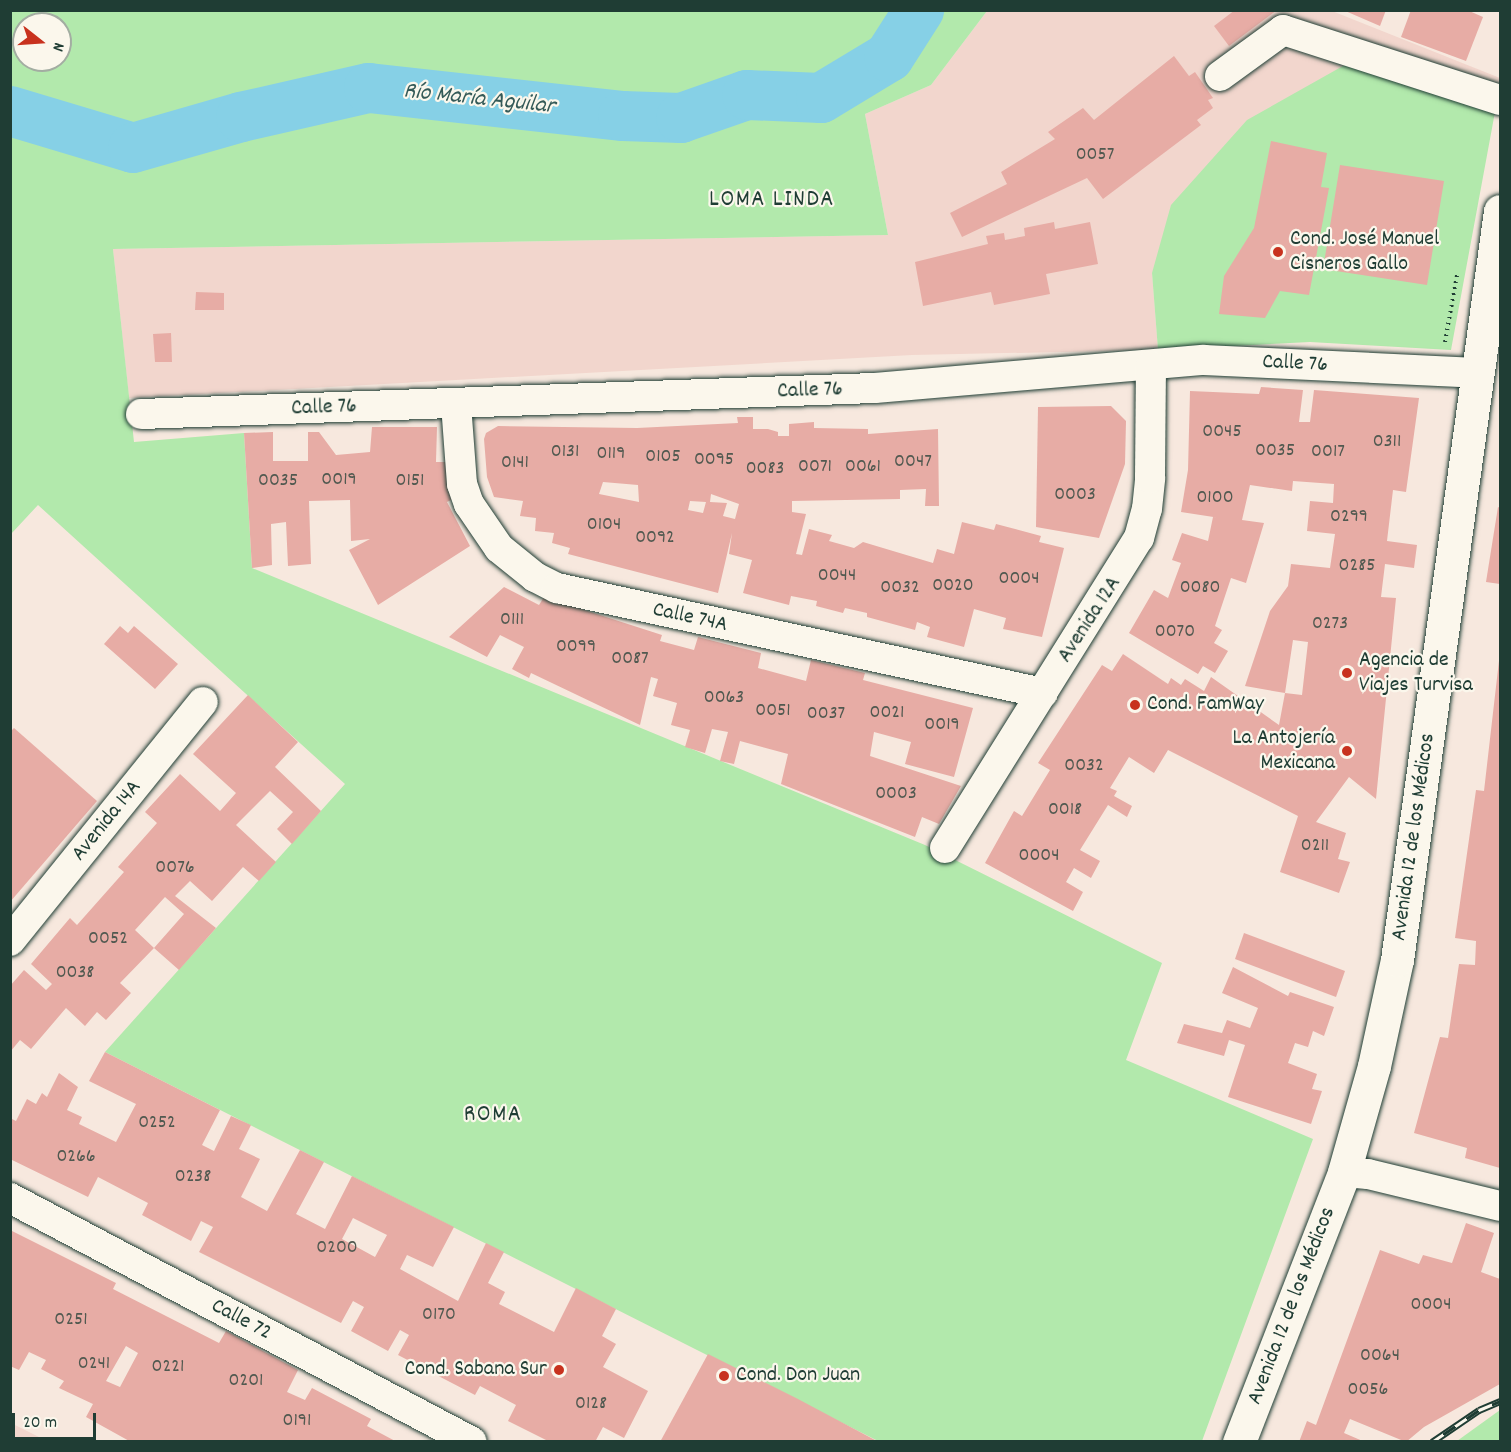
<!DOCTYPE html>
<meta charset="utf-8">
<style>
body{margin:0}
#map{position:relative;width:1511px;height:1452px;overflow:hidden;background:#f7e8de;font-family:Dekko,sans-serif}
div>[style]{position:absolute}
.built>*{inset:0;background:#f2d6cd}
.green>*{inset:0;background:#b2e9ac}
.river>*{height:50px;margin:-25px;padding:0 25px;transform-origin:25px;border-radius:25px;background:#86d0e6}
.building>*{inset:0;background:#e7aca5}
.path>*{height:4px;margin-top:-2px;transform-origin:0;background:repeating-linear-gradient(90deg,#1f3d34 0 1.5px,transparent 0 6px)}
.roads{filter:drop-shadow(0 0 2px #1f3d34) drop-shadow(0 0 2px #1f3d34)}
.minor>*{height:30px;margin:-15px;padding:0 15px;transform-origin:15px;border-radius:15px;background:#fbf7ec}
.major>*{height:33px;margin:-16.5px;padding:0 16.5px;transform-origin:16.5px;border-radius:16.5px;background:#fbf7ec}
.rail>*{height:7px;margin-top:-3.5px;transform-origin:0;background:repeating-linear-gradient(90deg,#fbf7ec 0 14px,#1f3d34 0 28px);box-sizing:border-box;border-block:2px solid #1f3d34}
.dots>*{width:16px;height:16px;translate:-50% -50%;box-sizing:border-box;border:3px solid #fbf7ec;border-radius:50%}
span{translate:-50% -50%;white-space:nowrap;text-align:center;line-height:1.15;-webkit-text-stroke:4.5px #fbf7ec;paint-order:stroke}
.number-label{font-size:20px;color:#515950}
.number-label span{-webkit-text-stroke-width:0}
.poi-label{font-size:22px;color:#1f3d34}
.left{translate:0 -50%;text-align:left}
.right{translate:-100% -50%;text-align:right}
.street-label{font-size:22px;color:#1f3d34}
.water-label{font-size:24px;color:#345a58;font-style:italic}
.neighbourhood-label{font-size:24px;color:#1f3d34;letter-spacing:1.5px}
.frame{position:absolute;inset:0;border:12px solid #1f3d34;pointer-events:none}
.north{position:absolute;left:12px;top:12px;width:60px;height:60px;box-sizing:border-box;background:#fbf7ec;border:2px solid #a3ada2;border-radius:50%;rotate:107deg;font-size:16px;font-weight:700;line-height:24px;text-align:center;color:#1f3d34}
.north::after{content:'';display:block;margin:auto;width:21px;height:27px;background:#c8321e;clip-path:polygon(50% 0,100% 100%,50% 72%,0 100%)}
.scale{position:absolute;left:12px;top:1413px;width:84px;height:27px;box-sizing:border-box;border:3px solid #1f3d34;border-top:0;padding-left:8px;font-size:18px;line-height:21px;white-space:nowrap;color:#1f3d34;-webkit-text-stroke:4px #fbf7ec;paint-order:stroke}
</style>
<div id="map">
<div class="built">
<i style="clip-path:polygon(987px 11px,1332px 11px,1500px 78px,1500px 91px,1152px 273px,1158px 350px,912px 355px,129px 398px,113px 249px,888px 235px,865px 114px,931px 85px)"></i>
<i style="clip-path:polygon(11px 1423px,47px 1441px,11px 1441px)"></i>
</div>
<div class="green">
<i style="clip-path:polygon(evenodd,11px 11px,987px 11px,931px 85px,865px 114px,888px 235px,113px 249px,134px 442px,244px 433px,252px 568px,925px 845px,1162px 963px,1126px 1060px,1313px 1139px,1202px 1441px,878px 1441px,105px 1052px,345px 784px,38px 505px,11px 534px,11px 11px,24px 24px,60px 24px,60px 60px,24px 60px,24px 24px)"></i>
<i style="clip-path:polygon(1350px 62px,1495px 112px,1451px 350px,1310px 342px,1158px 350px,1152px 273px,1171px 205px,1247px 120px)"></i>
<i style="clip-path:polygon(1500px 1410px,1500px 1441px,1457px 1441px)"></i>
</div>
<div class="river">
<i style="left:10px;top:111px;width:128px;rotate:16.7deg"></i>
<i style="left:133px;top:148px;width:112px;rotate:-16deg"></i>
<i style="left:241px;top:117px;width:131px;rotate:-12.8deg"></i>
<i style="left:369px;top:88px;width:256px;rotate:6.3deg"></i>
<i style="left:623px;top:116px;width:58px;rotate:2deg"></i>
<i style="left:681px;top:118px;width:70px;rotate:-19.2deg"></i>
<i style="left:747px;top:95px;width:74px;rotate:2.3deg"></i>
<i style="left:821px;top:98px;width:79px;rotate:-31.1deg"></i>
<i style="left:889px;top:57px;width:56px;rotate:-57.4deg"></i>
</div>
<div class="building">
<i style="clip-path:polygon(1235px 10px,1277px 10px,1229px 46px,1214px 26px)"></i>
<i style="clip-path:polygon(1343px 10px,1386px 10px,1380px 26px)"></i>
<i style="clip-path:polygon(1411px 10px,1467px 10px,1483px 17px,1466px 61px,1401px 37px)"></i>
<i style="clip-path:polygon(1174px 56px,1189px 76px,1195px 72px,1213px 98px,1208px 100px,1213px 108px,1197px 120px,1201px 125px,1103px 199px,1087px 178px,962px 237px,950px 213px,1007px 184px,1001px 172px,1055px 139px,1048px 132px,1083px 108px,1094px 120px)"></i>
<i style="clip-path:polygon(1271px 141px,1327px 153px,1321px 187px,1329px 188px,1309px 295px,1280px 291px,1265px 318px,1219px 314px,1224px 276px,1254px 228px)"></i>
<i style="clip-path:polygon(1340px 165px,1444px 181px,1427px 285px,1323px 269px)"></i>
<i style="clip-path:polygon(1054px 222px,1055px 229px,1090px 222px,1098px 264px,1046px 274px,1050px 294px,994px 305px,991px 292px,923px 306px,915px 262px,988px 244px,986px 236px,1004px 233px,1005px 240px,1025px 236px,1024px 228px)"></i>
<i style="clip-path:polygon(196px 292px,224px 293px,224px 310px,195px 310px)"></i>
<i style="clip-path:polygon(171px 333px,172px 362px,155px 362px,153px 334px)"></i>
<i style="clip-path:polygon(evenodd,1261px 387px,1303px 390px,1299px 422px,1310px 422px,1314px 390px,1419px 398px,1406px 492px,1393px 490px,1387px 541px,1417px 545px,1414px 568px,1385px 564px,1381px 597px,1396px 598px,1376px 799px,1349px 777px,1316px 822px,1346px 833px,1338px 859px,1350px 862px,1339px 893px,1280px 872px,1298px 816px,1168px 750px,1154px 773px,1129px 757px,1110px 788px,1117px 791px,1114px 796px,1132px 806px,1127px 817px,1108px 805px,1080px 850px,1100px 861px,1091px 878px,1074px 868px,1066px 882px,1083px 892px,1073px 911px,985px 863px,1014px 811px,1022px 816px,1050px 770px,1038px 763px,1102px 665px,1112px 671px,1123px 654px,1168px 684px,1171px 678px,1181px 685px,1185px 679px,1204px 691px,1211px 677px,1279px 725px,1285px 693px,1245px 686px,1270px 611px,1288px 586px,1291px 564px,1330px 568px,1335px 534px,1307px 531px,1310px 501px,1333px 503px,1334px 484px,1293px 481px,1292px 491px,1250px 485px,1242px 520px,1264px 523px,1246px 583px,1231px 578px,1215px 626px,1222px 630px,1214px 643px,1228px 651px,1215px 673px,1203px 666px,1198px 674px,1129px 633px,1154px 590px,1168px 598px,1181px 563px,1172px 560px,1182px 533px,1208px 541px,1213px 517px,1220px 518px,1181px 512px,1188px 470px,1190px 391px,1259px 394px,1261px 387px,1293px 640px,1308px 642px,1302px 695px,1285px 693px,1293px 640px)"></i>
<i style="clip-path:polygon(1111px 406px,1126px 421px,1125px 464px,1099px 538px,1036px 527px,1038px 407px)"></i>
<i style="clip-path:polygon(evenodd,737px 417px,753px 417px,753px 429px,768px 429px,778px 432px,778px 436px,789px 436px,789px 424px,814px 422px,814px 428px,868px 429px,868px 434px,938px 429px,939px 506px,925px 506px,926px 489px,900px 490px,900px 499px,792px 501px,792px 512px,806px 514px,796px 554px,802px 555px,809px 529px,832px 535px,829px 541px,854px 548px,863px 542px,933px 563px,937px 549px,954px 554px,962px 522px,994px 530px,996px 524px,1041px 536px,1039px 542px,1064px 548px,1042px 637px,1003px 629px,1006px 618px,974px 609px,964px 647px,927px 637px,930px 627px,917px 622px,915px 630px,867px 617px,867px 613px,845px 608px,843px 613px,816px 606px,817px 601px,791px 596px,789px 605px,743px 593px,752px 560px,729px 554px,732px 533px,718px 593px,568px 554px,570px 548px,552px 543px,554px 533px,535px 531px,536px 518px,520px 516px,523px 501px,494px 497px,487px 477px,484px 439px,486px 433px,498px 426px,637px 428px,738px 423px,737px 417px,603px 482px,638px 485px,639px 502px,599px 494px,603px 482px,737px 417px,711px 494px,739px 504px,735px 519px,723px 516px,727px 503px,710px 502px,711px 494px,737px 417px,690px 501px,706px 502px,703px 513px,688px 510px,690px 501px)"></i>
<i style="clip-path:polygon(372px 427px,437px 427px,436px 462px,447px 462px,451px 500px,447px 502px,470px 546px,378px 605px,349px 550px,370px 539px,351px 541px,350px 500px,309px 501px,311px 564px,288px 566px,286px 522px,271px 524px,272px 565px,252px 568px,244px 433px,273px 432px,273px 461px,308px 461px,308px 432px,319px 432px,336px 455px,370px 452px)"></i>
<i style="clip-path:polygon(1498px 507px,1500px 508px,1500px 584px,1486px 582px)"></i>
<i style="clip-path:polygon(504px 587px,539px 605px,544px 597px,662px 635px,660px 641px,694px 650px,698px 637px,761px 653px,758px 668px,806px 681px,811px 660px,865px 673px,863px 680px,973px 708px,954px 777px,905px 764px,911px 742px,874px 732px,870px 756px,961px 786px,939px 824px,922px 817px,915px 837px,781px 784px,788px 754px,740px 741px,734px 764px,720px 761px,728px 732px,712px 729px,705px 753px,685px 747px,690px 730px,671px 725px,677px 703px,653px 696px,658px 679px,651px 677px,640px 725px,531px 673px,529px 678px,512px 669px,524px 647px,500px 635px,487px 657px,449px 637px)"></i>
<i style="clip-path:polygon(120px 626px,128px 633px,134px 626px,178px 664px,155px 689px,104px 644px)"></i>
<i style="clip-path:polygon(1500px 652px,1500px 1168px,1465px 1158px,1467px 1148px,1414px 1133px,1440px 1037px,1448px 1038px,1459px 964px,1475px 965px,1476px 941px,1455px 938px,1476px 790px,1484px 791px)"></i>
<i style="clip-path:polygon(248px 695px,298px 742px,275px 767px,321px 811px,292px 844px,277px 829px,293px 812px,270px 791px,236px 825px,276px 862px,259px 881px,243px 867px,212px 901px,190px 881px,175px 896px,216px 928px,179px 970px,154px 948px,184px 914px,165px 897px,135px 930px,154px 948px,120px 983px,131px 993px,106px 1020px,97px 1012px,85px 1026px,66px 1008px,31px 1049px,20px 1040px,10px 1052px,10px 986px,24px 970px,46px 990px,52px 984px,31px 964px,70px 918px,77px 925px,124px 872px,118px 867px,157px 823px,145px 812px,180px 774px,220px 811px,236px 793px,193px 754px)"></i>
<i style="clip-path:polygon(14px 728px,97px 801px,10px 902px,10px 732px)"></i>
<i style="clip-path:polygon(1244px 933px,1345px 971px,1336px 997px,1235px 959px)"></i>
<i style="clip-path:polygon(1233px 967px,1288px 996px,1290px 992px,1334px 1007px,1324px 1036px,1313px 1031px,1308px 1047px,1295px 1043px,1288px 1063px,1317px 1074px,1312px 1089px,1322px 1091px,1311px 1124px,1228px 1097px,1245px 1045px,1229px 1040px,1224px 1056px,1177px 1043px,1184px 1024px,1222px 1033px,1227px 1020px,1250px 1028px,1258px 1008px,1222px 993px)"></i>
<i style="clip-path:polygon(evenodd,105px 1052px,220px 1110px,202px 1145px,214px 1151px,231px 1116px,251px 1125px,239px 1149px,260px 1159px,241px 1197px,267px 1211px,300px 1150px,324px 1162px,296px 1214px,325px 1229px,352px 1176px,454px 1227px,433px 1267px,407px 1255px,400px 1269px,458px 1301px,486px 1243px,504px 1252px,488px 1283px,505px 1292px,499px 1304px,554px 1332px,576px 1288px,616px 1309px,602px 1336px,616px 1344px,603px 1367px,648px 1391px,624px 1438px,603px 1427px,595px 1442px,550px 1442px,508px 1421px,516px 1405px,480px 1386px,475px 1395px,398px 1355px,409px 1335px,400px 1330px,388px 1351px,351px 1331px,364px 1307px,353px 1301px,341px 1323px,199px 1252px,213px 1227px,201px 1221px,191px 1241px,142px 1215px,148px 1203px,98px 1177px,88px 1197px,10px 1159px,10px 1118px,16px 1121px,27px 1099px,36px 1104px,42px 1093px,47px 1097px,59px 1073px,78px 1087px,67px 1110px,82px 1117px,79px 1124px,116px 1142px,136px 1104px,89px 1081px,105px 1052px,353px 1218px,387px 1235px,375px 1257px,342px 1239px,353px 1218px)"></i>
<i style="clip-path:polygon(1466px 1223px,1494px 1233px,1481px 1272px,1500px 1279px,1500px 1384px,1424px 1427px,1406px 1442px,1350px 1419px,1344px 1433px,1365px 1442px,1299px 1442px,1307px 1421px,1316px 1425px,1380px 1250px,1419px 1264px,1423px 1255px,1452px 1263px)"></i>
<i style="clip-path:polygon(evenodd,10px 1230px,116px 1283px,113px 1289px,219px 1343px,226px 1331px,298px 1370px,287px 1392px,305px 1400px,312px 1388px,371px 1419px,367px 1426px,397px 1442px,131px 1442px,86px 1417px,93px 1404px,59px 1388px,64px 1381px,41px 1369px,46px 1360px,29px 1352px,19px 1370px,10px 1366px,10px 1230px,126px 1346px,138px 1353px,120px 1387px,106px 1381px,126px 1346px)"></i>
<i style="clip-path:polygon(708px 1354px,798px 1399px,875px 1440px,660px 1442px)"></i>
</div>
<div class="path">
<i style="left:1445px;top:342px;width:68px;rotate:-79.8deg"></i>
</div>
<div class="roads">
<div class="minor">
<i style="left:1220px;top:76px;width:78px;rotate:-36.1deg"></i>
<i style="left:1283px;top:30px;width:228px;rotate:17.9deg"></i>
<i style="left:456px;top:404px;width:80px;rotate:85.7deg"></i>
<i style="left:462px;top:484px;width:21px;rotate:71deg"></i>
<i style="left:469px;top:504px;width:53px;rotate:55.7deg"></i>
<i style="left:499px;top:548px;width:46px;rotate:38.9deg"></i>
<i style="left:535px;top:577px;width:25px;rotate:27deg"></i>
<i style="left:557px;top:588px;width:497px;rotate:12.2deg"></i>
<i style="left:141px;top:414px;width:734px;rotate:-2.03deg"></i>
<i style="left:875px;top:388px;width:330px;rotate:-4.9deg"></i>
<i style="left:1204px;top:360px;width:273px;rotate:2.7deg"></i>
<i style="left:945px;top:848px;width:366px;rotate:-58deg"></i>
<i style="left:1139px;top:538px;width:30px;rotate:-75deg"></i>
<i style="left:1147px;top:509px;width:31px;rotate:-84deg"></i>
<i style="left:1150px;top:478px;width:112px;rotate:-89.5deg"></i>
<i style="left:10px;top:941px;width:307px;rotate:-51.1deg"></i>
<i style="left:1344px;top:1172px;width:24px;rotate:5deg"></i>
<i style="left:1368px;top:1174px;width:136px;rotate:13.6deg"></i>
<i style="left:10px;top:1198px;width:522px;rotate:27.84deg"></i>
</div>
<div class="major">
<i style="left:1239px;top:1442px;width:290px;rotate:-68.7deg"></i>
<i style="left:1344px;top:1172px;width:110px;rotate:-74.2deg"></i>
<i style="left:1374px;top:1066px;width:108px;rotate:-77.8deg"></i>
<i style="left:1397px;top:960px;width:756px;rotate:-82.17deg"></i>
</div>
</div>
<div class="rail">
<i style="left:1432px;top:1442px;width:57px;rotate:-34.2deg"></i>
<i style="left:1479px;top:1410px;width:23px;rotate:-23deg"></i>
</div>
<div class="dots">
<i style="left:1278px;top:252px;background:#c8321e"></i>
<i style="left:1347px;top:673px;background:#c8321e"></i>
<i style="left:1135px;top:705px;background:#c8321e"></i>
<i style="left:1347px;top:751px;background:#c8321e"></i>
<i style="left:559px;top:1370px;background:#c8321e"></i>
<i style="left:724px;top:1376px;background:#c8321e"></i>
</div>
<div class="number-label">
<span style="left:1095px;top:155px">0057</span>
<span style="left:1222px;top:432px">0045</span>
<span style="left:1387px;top:442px">0311</span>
<span style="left:1275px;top:451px">0035</span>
<span style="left:565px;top:452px">0131</span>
<span style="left:1328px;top:452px">0017</span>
<span style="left:611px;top:454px">0119</span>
<span style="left:663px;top:457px">0105</span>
<span style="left:714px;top:460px">0095</span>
<span style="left:913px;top:462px">0047</span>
<span style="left:515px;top:463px">0141</span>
<span style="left:815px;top:467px">0071</span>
<span style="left:863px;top:467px">0061</span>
<span style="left:765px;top:469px">0083</span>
<span style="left:339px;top:480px">0019</span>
<span style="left:278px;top:481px">0035</span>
<span style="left:410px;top:481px">0151</span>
<span style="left:1075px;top:495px">0003</span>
<span style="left:1215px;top:498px">0100</span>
<span style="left:1349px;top:517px">0299</span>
<span style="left:604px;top:525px">0104</span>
<span style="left:655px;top:538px">0092</span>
<span style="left:1357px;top:566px">0285</span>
<span style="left:837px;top:576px">0044</span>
<span style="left:1019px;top:579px">0004</span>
<span style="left:953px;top:586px">0020</span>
<span style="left:900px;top:588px">0032</span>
<span style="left:1200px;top:588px">0080</span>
<span style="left:512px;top:620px">0111</span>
<span style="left:1330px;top:624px">0273</span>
<span style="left:1175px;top:632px">0070</span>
<span style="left:576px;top:647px">0099</span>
<span style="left:630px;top:659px">0087</span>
<span style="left:724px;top:698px">0063</span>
<span style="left:773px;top:711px">0051</span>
<span style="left:887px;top:713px">0021</span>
<span style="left:826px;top:714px">0037</span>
<span style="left:942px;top:725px">0019</span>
<span style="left:1084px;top:766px">0032</span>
<span style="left:896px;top:794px">0003</span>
<span style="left:1065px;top:810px">0018</span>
<span style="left:1315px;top:846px">0211</span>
<span style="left:1039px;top:856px">0004</span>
<span style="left:175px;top:868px">0076</span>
<span style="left:108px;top:939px">0052</span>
<span style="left:75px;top:973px">0038</span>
<span style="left:157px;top:1123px">0252</span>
<span style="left:76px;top:1157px">0266</span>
<span style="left:193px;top:1177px">0238</span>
<span style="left:337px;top:1248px">0200</span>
<span style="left:1431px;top:1305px">0004</span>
<span style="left:439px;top:1315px">0170</span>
<span style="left:71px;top:1320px">0251</span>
<span style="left:1380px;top:1356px">0064</span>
<span style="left:94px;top:1364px">0241</span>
<span style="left:168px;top:1367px">0221</span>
<span style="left:246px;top:1381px">0201</span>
<span style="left:1368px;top:1390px">0056</span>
<span style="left:591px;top:1404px">0128</span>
<span style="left:297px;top:1421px">0191</span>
</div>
<div class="poi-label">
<span class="left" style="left:1290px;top:252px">Cond. José Manuel<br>Cisneros Gallo</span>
<span class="left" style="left:1359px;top:673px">Agencia de<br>Viajes Turvisa</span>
<span class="left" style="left:1147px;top:705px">Cond. FamWay</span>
<span class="right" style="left:1335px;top:751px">La Antojería<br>Mexicana</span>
<span class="right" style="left:547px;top:1370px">Cond. Sabana Sur</span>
<span class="left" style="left:736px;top:1376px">Cond. Don Juan</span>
</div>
<div class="street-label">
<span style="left:1295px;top:364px;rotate:3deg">Calle 76</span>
<span style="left:810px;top:391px;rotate:-2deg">Calle 76</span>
<span style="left:324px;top:408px;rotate:-2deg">Calle 76</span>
<span style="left:690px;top:618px;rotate:12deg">Calle 74A</span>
<span style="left:1090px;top:620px;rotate:-57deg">Avenida 12A</span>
<span style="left:107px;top:821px;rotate:-51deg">Avenida 14A</span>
<span style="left:1414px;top:837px;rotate:-82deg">Avenida 12 de los Médicos</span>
<span style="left:1292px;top:1306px;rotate:-69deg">Avenida 12 de los Médicos</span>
<span style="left:241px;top:1320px;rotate:28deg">Calle 72</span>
</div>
<div class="water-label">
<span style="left:479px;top:100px;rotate:6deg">Río María Aguilar</span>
</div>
<div class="neighbourhood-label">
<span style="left:772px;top:201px">LOMA LINDA</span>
<span style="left:493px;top:1116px">ROMA</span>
</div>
<div class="frame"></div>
<div class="north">N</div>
<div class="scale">20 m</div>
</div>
